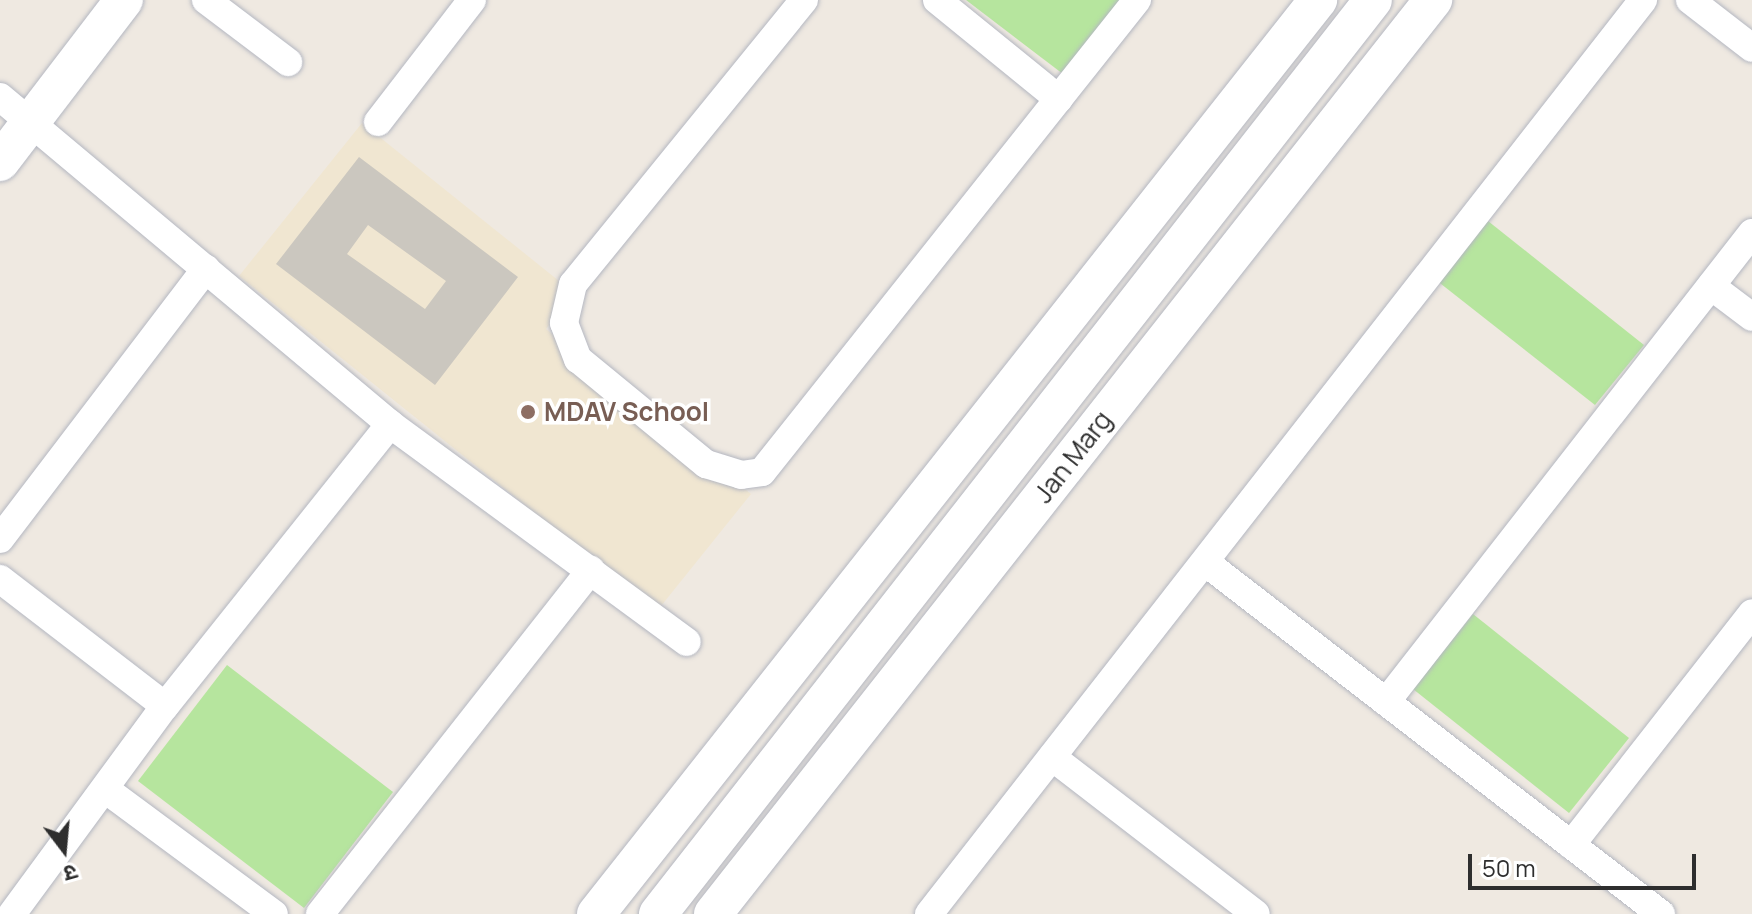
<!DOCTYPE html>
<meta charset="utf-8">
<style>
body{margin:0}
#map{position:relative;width:1752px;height:914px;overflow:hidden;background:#efe9e1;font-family:Manrope,"Noto Sans Devanagari",sans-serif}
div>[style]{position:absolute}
.education>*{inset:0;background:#f0e6d1}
.green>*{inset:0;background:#b6e59e}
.building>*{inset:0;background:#cbc7bf}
.roads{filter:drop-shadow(0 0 2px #b4b7c1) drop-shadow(0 0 2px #b4b7c1)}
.street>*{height:28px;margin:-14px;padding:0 14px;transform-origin:14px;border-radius:14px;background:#fff}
.secondary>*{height:38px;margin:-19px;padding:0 19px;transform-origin:19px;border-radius:19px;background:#fff}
.dots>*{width:22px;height:22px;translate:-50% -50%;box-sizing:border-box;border:4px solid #fff;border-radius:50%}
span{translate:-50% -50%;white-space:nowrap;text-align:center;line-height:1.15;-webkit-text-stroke:7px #fff;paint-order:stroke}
.education-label{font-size:26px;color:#785e54;font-weight:700}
.left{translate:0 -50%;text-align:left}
.street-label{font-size:26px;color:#2e2e2e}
.north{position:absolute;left:24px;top:810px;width:80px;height:80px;-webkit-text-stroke:6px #fff;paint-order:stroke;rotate:164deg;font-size:22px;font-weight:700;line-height:32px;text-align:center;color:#2e2e2e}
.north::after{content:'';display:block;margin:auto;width:28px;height:36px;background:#2e2e2e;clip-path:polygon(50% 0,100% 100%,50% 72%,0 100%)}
.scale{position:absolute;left:1468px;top:854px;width:228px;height:36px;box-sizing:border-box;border:4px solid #2e2e2e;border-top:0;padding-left:10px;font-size:24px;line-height:28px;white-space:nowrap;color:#2e2e2e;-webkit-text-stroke:6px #fff;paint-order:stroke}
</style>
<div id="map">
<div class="education">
<i style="clip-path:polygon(362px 123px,574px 293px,546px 329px,751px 494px,657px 611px,239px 276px)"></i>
</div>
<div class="green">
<i style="clip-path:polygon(966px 0,1120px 0,1063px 74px)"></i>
<i style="clip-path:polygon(1488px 221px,1644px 345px,1595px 405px,1436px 280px)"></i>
<i style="clip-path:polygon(1473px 614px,1629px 738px,1569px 813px,1413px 689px)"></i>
<i style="clip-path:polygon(227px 665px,393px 792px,304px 908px,138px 781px)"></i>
</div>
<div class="building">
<i style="clip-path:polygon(evenodd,359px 157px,518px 277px,435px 385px,276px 264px,359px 157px,368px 225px,446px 281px,425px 309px,347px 254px,368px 225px)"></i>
</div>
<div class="roads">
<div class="street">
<i style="left:206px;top:0;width:103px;rotate:37.1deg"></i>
<i style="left:804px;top:0;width:366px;rotate:129.1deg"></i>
<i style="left:573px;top:284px;width:40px;rotate:103deg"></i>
<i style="left:564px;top:323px;width:39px;rotate:69deg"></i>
<i style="left:578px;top:359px;width:166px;rotate:39.4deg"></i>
<i style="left:706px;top:464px;width:37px;rotate:17deg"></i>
<i style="left:741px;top:475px;width:21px;rotate:-8deg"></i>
<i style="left:762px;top:472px;width:603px;rotate:-51.53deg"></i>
<i style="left:937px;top:0;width:157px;rotate:39.1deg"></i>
<i style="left:1690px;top:0;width:78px;rotate:37.7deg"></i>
<i style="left:0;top:97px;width:509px;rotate:39.98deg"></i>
<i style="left:390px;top:424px;width:368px;rotate:36.3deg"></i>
<i style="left:378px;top:122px;width:154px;rotate:-52.4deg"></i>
<i style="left:1711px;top:286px;width:51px;rotate:37.1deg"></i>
<i style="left:0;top:539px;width:340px;rotate:-52.7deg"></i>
<i style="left:1205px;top:562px;width:576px;rotate:37.67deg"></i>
<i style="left:0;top:579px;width:208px;rotate:37.6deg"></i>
<i style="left:1386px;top:702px;width:595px;rotate:-52.03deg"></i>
<i style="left:1052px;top:757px;width:257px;rotate:37.6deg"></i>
<i style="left:105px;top:789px;width:210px;rotate:36.5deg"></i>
<i style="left:1571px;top:845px;width:294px;rotate:-52deg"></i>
<i style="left:12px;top:914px;width:258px;rotate:-53.7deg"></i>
<i style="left:165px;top:706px;width:361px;rotate:-51.4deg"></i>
<i style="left:320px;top:914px;width:438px;rotate:-51.8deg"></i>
<i style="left:929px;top:914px;width:1160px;rotate:-52deg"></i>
</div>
<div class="secondary">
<i style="left:0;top:162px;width:204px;rotate:-52.6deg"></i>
<i style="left:596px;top:914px;width:1165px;rotate:-51.69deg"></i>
<i style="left:658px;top:914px;width:1160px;rotate:-51.96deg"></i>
<i style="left:713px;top:914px;width:1164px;rotate:-51.77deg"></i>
</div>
</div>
<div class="dots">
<i style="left:528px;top:412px;background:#8d6e63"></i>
</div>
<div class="education-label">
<span class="left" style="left:544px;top:412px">MDAV School</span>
</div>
<div class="street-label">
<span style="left:1073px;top:457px;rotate:-52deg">Jan Marg</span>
</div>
<div class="north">उ</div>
<div class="scale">50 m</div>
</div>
